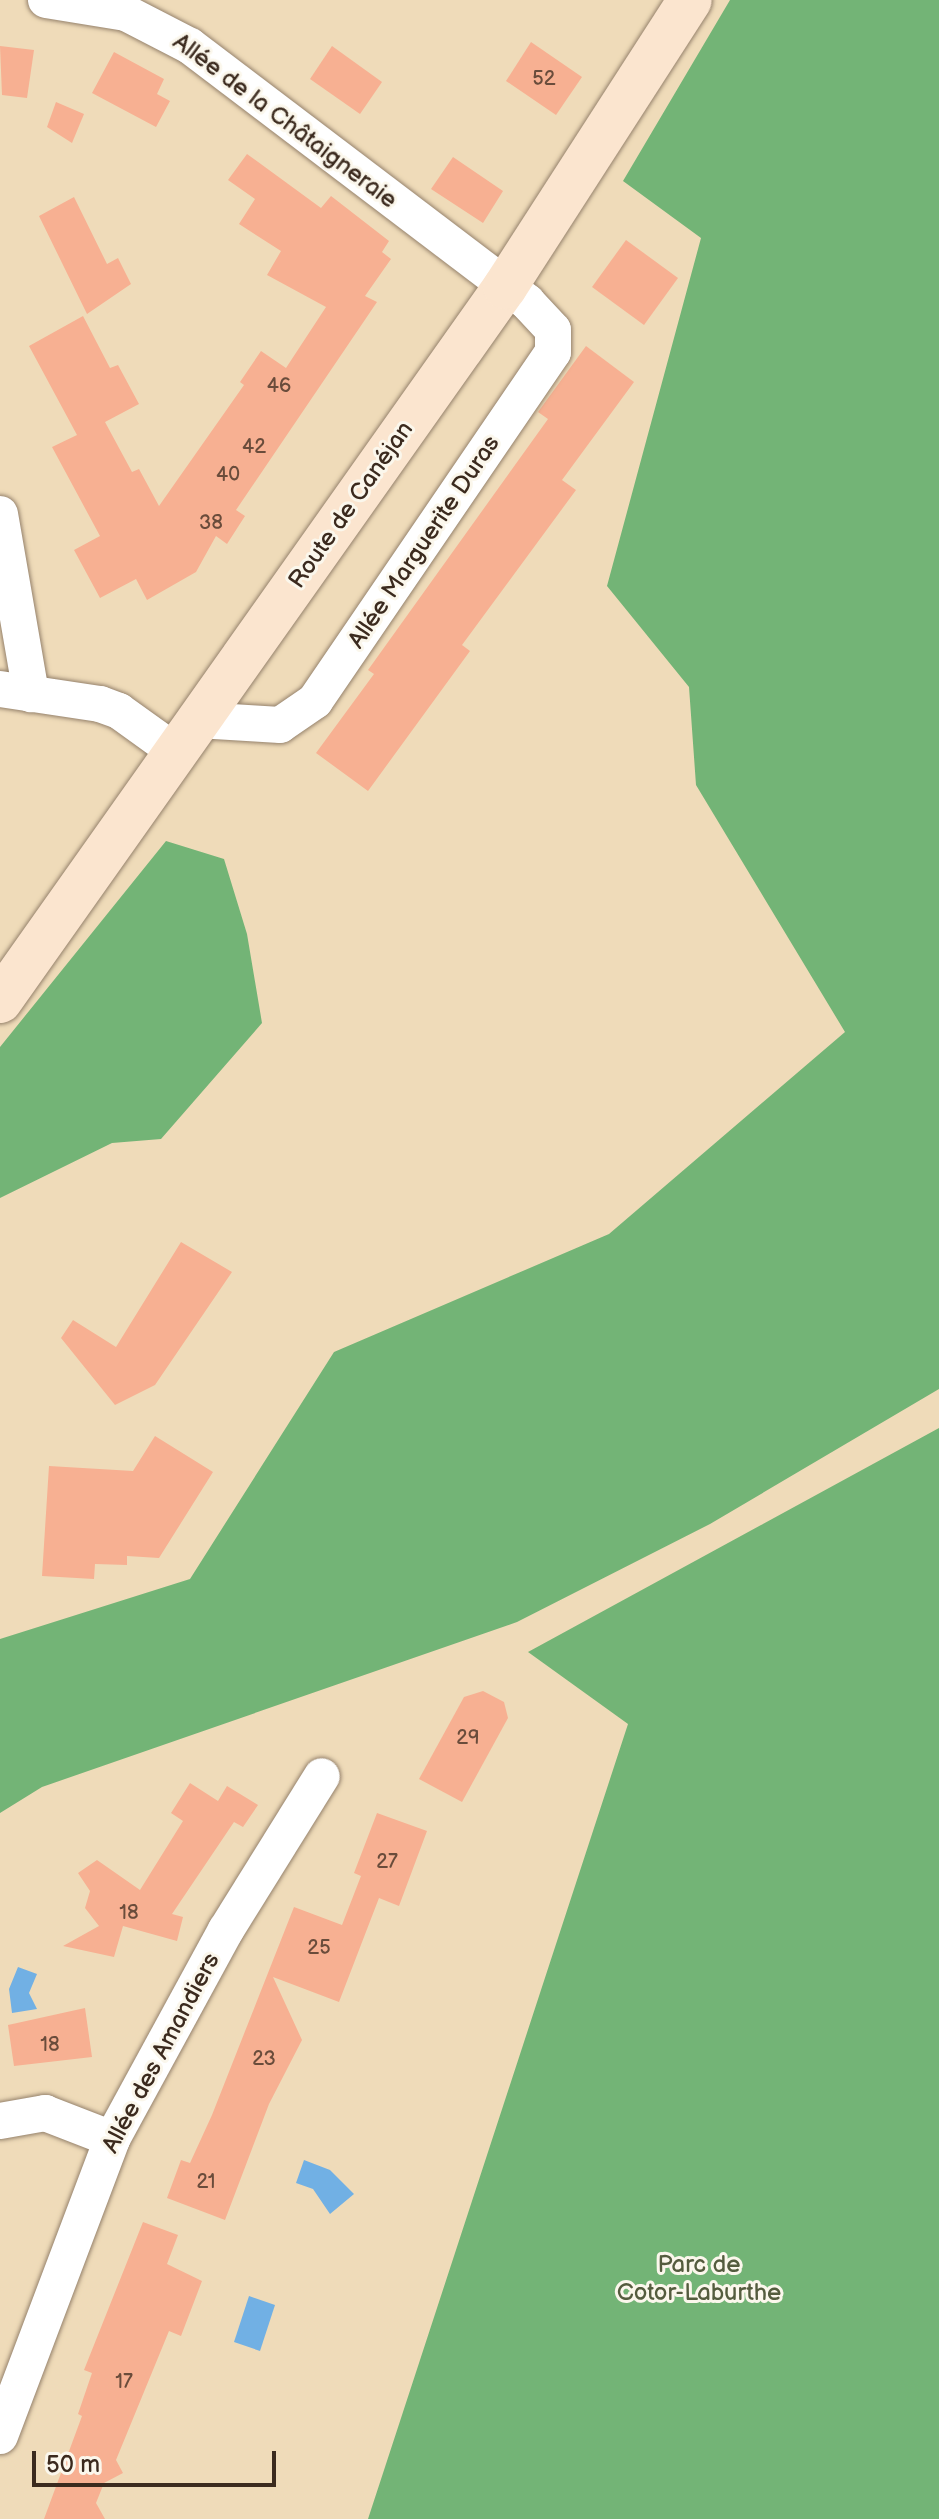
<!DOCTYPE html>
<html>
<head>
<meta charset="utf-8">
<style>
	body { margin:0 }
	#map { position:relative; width:939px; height:2519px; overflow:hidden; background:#efdbb9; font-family:"Balsamiq Sans",sans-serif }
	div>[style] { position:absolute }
	.forest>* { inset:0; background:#73b476 }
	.water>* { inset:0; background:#71b0e4 }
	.building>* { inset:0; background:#f7b092 }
	.roads { filter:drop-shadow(0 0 2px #95826c) drop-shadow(0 0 2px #95826c) }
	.street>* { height:36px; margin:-18px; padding:0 18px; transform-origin:18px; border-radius:18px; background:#fff }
	.secondary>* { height:44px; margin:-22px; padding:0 22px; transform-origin:22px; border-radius:22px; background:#fbe5cf }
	span { translate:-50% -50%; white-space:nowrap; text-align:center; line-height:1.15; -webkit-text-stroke:6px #fbf7ec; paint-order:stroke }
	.number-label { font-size:20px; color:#6a4c3b }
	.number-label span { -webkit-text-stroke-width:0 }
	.street-label { font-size:24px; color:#3b2a1e }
	.park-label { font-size:24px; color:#545c3e }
	.scale { position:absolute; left:32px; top:2451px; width:244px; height:36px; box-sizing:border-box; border:4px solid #3b2a1e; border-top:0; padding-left:10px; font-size:24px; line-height:28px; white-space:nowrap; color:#3b2a1e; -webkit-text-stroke:6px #fbf7ec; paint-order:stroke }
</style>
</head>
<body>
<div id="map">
	<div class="forest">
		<div style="clip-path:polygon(730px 0,939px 0,939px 1389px,710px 1524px,517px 1622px,42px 1787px,0 1813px,0 1639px,190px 1579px,334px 1352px,609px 1234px,845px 1032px,696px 785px,689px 687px,607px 586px,701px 238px,623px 181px)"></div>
		<div style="clip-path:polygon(166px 841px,224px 859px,247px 934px,262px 1023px,161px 1139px,112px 1143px,0 1198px,0 1047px)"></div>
		<div style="clip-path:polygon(939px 1428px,939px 2519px,368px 2519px,628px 1724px,528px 1652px)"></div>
	</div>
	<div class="water">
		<div style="clip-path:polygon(18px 1967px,37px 1974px,29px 1993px,37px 2009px,12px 2013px,9px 1989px)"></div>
		<div style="clip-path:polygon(304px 2160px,330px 2170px,354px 2194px,330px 2214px,313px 2189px,296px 2183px)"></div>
		<div style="clip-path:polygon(249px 2296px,275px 2305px,260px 2351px,234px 2342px)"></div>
	</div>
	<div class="building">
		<div style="clip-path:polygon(531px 42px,582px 77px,556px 115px,506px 81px)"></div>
		<div style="clip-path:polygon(0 46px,34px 50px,27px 98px,2px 95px)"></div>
		<div style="clip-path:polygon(332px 46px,382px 82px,360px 114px,310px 79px)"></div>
		<div style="clip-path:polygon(114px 52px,164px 79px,157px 94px,170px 101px,156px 127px,92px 93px)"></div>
		<div style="clip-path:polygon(56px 102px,84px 114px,72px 143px,47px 127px)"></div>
		<div style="clip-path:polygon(247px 154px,321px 208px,331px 196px,389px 241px,382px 252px,391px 259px,365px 296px,377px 302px,236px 510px,245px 516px,227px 544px,216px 536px,196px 572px,147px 600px,136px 579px,100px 598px,74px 550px,100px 536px,52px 447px,77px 435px,29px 346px,83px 316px,110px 368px,118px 365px,139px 404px,105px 422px,132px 472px,139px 469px,159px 506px,244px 385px,240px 382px,261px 351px,286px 368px,326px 307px,267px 275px,281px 251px,239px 224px,255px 199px,228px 180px)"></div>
		<div style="clip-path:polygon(453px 157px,503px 191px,483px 223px,431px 189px)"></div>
		<div style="clip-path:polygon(74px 197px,107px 264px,118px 258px,131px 284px,87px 314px,39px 216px)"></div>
		<div style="clip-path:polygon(626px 240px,678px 278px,644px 325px,592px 287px)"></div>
		<div style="clip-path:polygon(586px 346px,634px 382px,562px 480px,576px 490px,462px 645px,470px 651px,368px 791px,316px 753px,374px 674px,368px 670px,548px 419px,538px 412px)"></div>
		<div style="clip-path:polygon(181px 1242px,232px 1272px,155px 1385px,115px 1405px,61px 1338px,73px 1320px,116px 1347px)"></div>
		<div style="clip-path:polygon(155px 1436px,213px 1472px,159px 1558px,127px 1556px,127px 1565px,95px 1564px,94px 1579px,42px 1576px,49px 1466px,133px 1471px)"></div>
		<div style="clip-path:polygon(483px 1691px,504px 1702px,508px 1718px,462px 1802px,419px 1779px,464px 1697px)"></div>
		<div style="clip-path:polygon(190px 1783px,218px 1801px,227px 1786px,258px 1805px,243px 1827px,234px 1822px,172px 1914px,183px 1917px,177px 1941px,123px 1926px,114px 1957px,63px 1946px,99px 1926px,85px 1908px,90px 1891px,78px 1873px,97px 1860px,140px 1890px,183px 1821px,171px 1813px)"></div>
		<div style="clip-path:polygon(377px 1813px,427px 1831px,399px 1906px,379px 1898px,339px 2002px,273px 1977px,302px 2040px,269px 2104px,225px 2220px,167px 2198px,181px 2160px,190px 2163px,212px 2115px,294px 1907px,342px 1925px,361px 1876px,354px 1873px)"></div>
		<div style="clip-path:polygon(85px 2008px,92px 2057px,14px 2066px,8px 2025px)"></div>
		<div style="clip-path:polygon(143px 2222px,178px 2235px,167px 2264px,202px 2281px,181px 2336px,169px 2331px,116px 2460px,123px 2473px,104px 2483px,96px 2503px,105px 2519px,44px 2519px,82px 2416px,78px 2414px,92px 2373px,84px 2370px)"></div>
	</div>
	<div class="roads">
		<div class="street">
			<div style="left:46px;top:0;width:81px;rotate:9.2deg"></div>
			<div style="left:126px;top:13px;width:72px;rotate:27.3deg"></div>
			<div style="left:190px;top:46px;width:423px;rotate:37.2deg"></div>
			<div style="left:527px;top:302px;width:38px;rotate:47deg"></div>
			<div style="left:553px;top:330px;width:22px;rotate:90deg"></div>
			<div style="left:553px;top:352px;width:422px;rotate:124.3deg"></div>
			<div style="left:315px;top:701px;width:42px;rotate:145.6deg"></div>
			<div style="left:280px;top:725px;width:82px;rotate:-176.5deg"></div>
			<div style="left:0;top:514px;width:183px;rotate:80.2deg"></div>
			<div style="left:0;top:689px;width:101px;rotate:8.5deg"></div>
			<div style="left:100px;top:704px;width:20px;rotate:20deg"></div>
			<div style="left:119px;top:711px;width:70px;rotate:35.7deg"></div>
			<div style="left:0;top:2121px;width:46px;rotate:-10.1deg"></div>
			<div style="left:45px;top:2113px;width:72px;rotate:21.2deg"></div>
			<div style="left:0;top:2436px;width:317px;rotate:-69.3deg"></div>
			<div style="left:112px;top:2139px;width:238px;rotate:-61.4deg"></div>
			<div style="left:226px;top:1930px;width:181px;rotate:-58.1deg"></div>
		</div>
		<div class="secondary">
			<div style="left:0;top:1001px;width:875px;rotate:-54.73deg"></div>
			<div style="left:505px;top:287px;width:341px;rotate:-57.2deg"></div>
		</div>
	</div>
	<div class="number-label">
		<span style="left:544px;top:79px">52</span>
		<span style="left:279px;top:386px">46</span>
		<span style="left:254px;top:447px">42</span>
		<span style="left:228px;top:475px">40</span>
		<span style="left:211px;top:523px">38</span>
		<span style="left:468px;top:1738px">29</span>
		<span style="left:387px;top:1862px">27</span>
		<span style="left:129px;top:1913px">18</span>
		<span style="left:319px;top:1948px">25</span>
		<span style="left:50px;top:2045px">18</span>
		<span style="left:264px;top:2059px">23</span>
		<span style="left:206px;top:2182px">21</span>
		<span style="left:124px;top:2382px">17</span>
	</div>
	<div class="street-label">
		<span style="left:285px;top:121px;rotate:37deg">Allée de la Châtaigneraie</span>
		<span style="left:351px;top:505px;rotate:-55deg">Route de Canéjan</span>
		<span style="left:424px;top:542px;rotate:-56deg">Allée Marguerite Duras</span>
		<span style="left:161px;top:2053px;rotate:-62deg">Allée des Amandiers</span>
	</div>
	<div class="park-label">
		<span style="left:699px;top:2279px">Parc de<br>Cotor-Laburthe</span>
	</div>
	<div class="scale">50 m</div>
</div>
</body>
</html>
